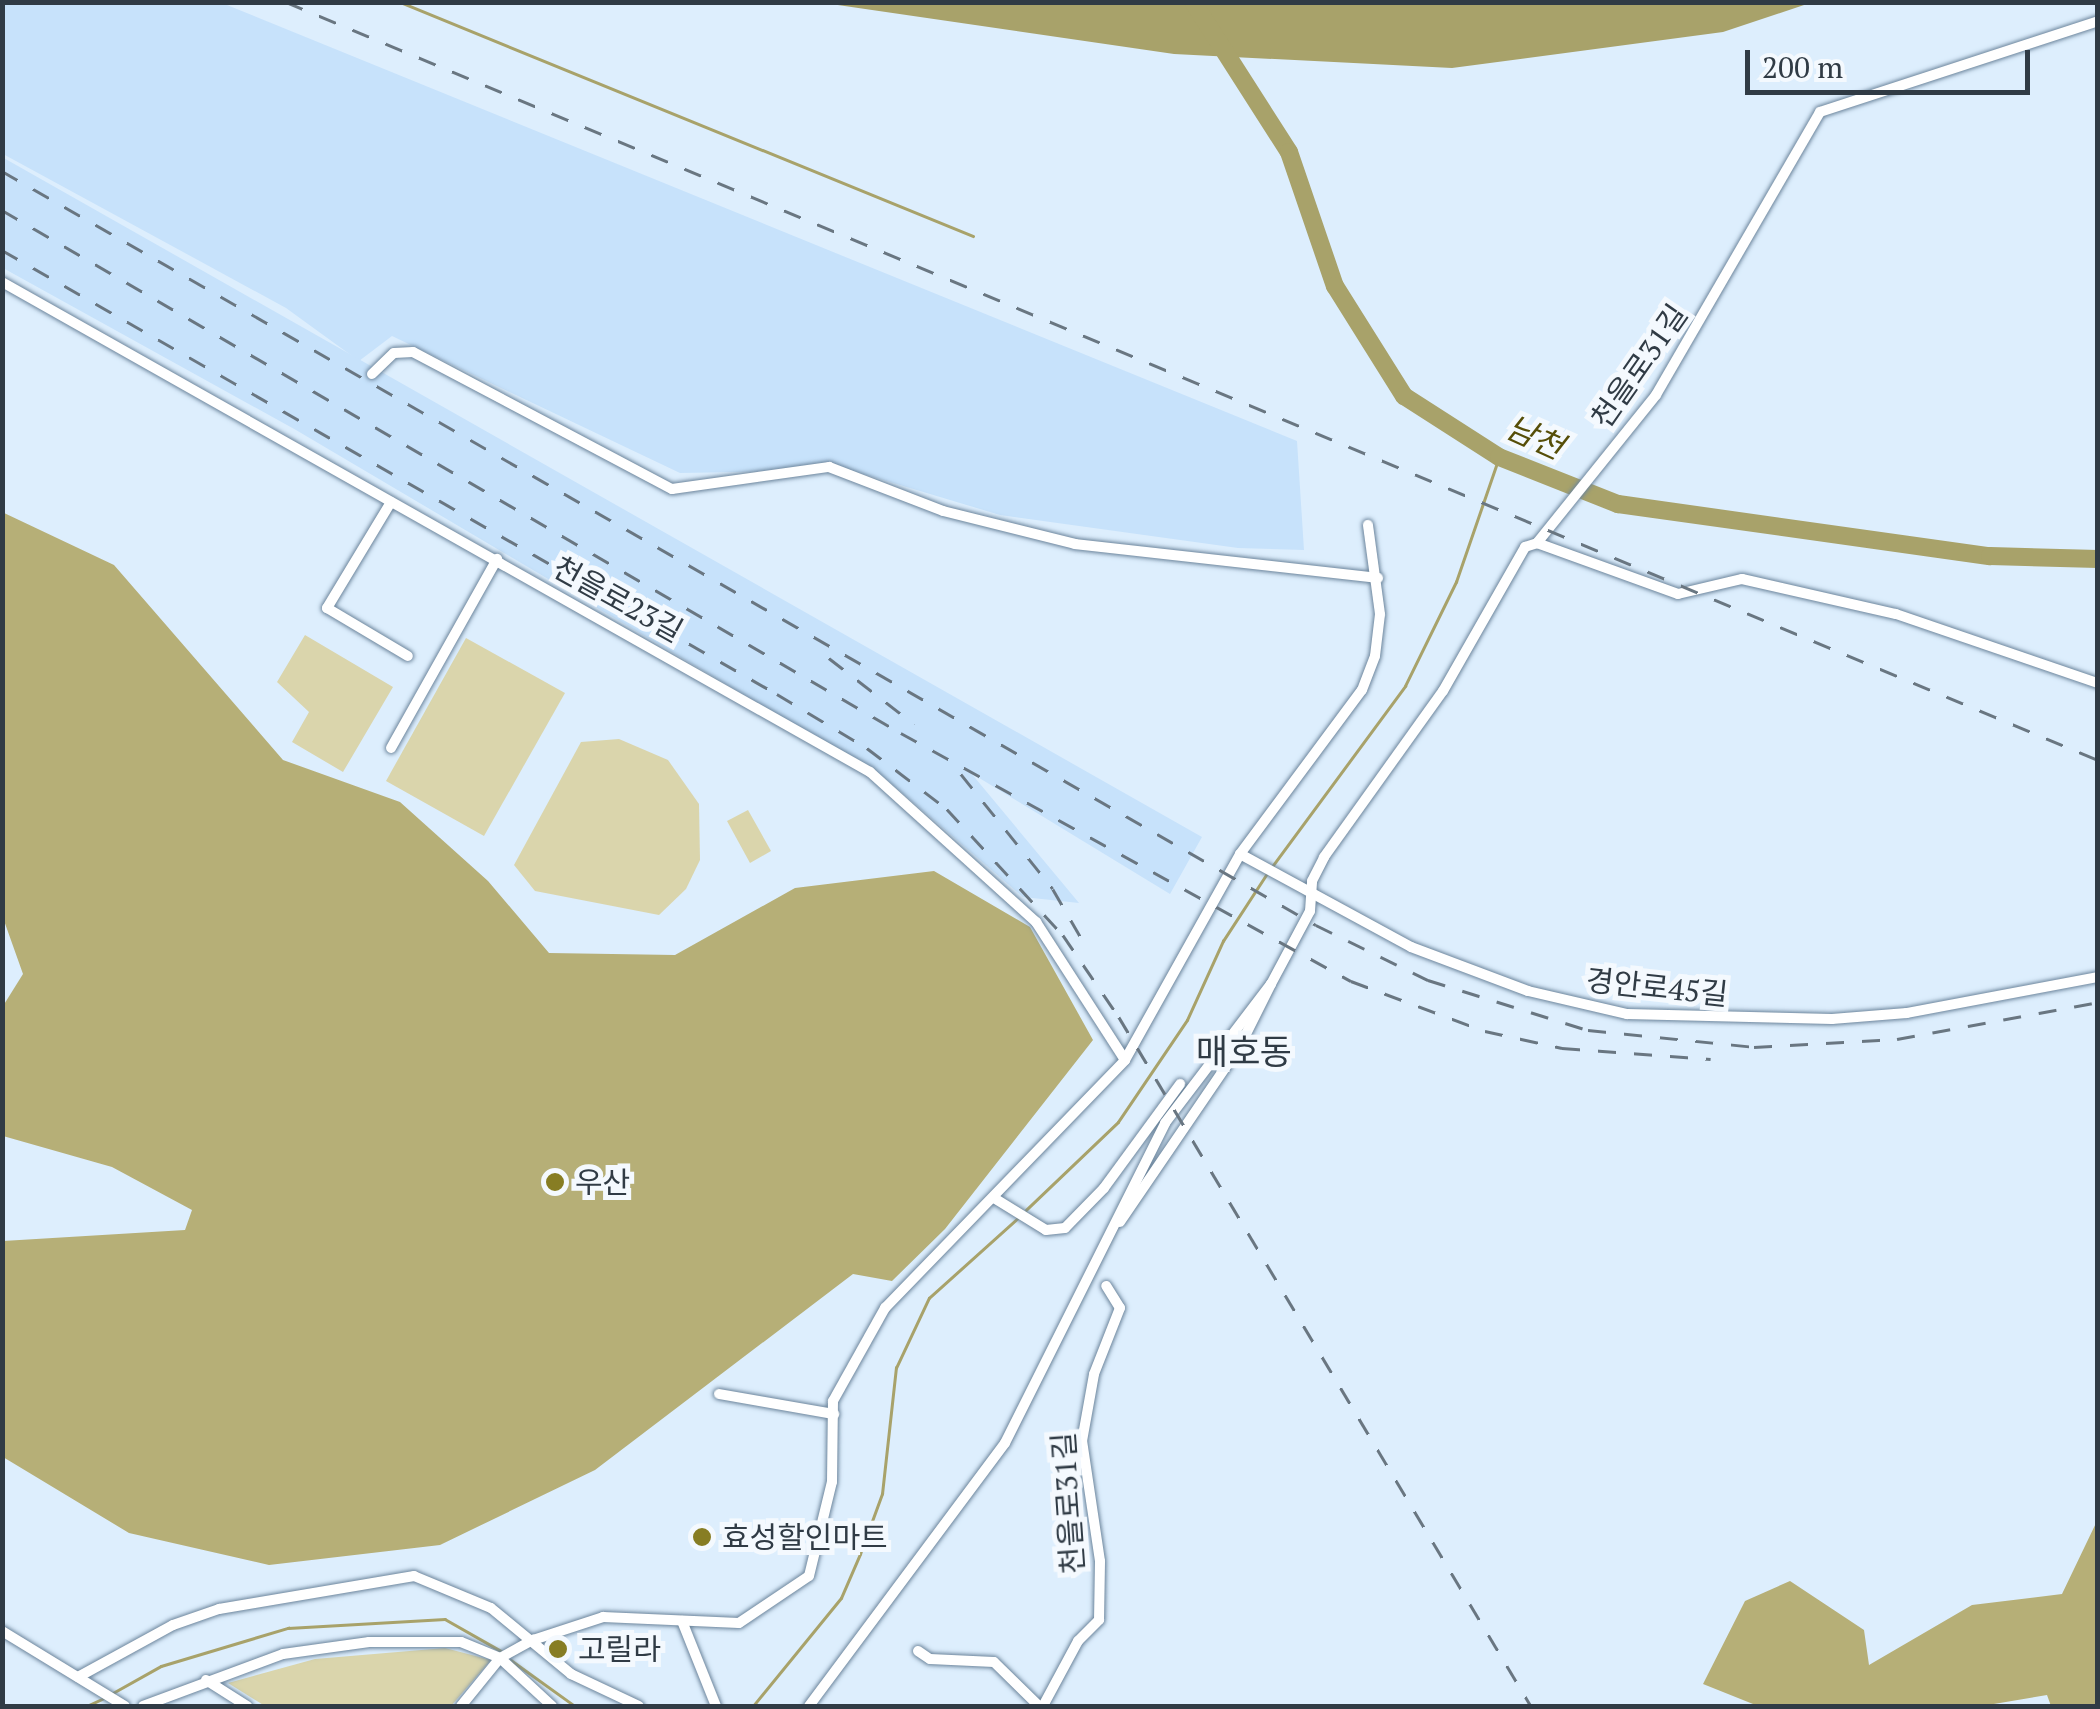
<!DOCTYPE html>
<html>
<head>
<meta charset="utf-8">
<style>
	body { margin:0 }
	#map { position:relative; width:2100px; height:1709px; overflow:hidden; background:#ddeefd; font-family:"PT Serif","Noto Sans KR",serif }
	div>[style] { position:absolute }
	.built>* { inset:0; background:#c7e2fb }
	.green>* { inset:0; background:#dad5ac }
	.forest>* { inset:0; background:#b6af77 }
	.water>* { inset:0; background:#a8a26a }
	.stream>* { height:2.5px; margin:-1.25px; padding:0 1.25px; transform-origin:1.25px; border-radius:1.25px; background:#a8a26a }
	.river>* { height:18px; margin:-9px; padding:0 9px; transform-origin:9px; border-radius:9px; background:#a8a26a }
	.roads { filter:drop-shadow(0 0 2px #6c859c) drop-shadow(0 0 2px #6c859c) }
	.minor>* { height:10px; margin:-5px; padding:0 5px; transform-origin:5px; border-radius:5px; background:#fff }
	.rail>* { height:2.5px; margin-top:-1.25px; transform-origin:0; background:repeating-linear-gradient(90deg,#697681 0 18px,transparent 0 36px) }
	.dots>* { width:28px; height:28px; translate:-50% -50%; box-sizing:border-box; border:5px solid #f4f9fe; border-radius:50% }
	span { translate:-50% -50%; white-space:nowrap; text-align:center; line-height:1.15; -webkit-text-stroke:10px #f4f9fe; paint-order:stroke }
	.street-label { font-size:30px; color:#303b45 }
	.poi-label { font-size:30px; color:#303b45 }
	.left { translate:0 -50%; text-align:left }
	.water-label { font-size:32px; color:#564e08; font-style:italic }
	.quarter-label { font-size:35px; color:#303b45 }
	.frame { position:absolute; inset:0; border:5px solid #303b45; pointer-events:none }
	.scale { position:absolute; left:1745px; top:50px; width:285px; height:45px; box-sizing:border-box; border:5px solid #303b45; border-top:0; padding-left:12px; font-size:30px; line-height:35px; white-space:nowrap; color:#303b45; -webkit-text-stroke:8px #f4f9fe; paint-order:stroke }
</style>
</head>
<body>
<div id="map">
	<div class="built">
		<div style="clip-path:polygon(2px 3px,222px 3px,1297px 441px,1304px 550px,1238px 548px,1000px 515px,850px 470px,680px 473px,392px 336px,359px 361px,286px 308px,3px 154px)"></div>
		<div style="clip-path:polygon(2px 157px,1202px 837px,1170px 894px,971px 773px,1079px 903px,1023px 897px,885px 778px,296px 430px,3px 268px)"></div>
	</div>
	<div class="green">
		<div style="clip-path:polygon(305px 635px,393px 687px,343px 772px,292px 742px,309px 712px,277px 682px)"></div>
		<div style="clip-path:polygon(466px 638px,565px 693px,484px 836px,386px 781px)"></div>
		<div style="clip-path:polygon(619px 739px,668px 760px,699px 804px,700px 860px,686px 889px,659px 915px,535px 891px,514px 865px,581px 742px)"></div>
		<div style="clip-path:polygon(748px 810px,771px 851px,750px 863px,727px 821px)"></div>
		<div style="clip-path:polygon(445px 1648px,491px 1660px,451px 1706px,265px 1706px,228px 1683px,315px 1659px)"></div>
	</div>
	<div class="forest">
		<div style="clip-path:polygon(2px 512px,114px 565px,283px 760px,400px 802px,488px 881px,549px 953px,675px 955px,795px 888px,934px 871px,1030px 927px,1093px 1040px,945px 1229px,892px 1281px,853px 1274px,595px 1470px,440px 1545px,269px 1565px,129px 1533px,3px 1457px,3px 1241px,185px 1230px,192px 1210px,112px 1167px,3px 1136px,3px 1006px,23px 974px,2px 915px)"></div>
		<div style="clip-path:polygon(2097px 1521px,2097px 1706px,2051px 1706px,2047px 1695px,1982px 1706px,1758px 1706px,1703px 1684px,1745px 1601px,1790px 1581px,1864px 1630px,1869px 1665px,1972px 1605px,2062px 1594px)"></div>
	</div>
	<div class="water">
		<div style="clip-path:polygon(824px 3px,1810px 3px,1723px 32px,1452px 68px,1174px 54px)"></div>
	</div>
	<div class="stream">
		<div style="left:400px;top:2px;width:619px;rotate:22.21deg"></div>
		<div style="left:1271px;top:868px;width:226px;rotate:-53.6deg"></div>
		<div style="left:1405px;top:686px;width:116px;rotate:-63.9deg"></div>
		<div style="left:1456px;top:582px;width:132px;rotate:-71deg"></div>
		<div style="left:1026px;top:1210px;width:127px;rotate:-43.7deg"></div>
		<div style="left:1118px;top:1122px;width:123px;rotate:-55.9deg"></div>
		<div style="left:1187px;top:1020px;width:87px;rotate:-65.5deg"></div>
		<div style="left:1223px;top:941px;width:79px;rotate:-56.9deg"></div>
		<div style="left:511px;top:1660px;width:79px;rotate:35.7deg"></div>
		<div style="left:111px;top:1694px;width:57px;rotate:-29.2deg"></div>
		<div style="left:161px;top:1666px;width:133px;rotate:-16.7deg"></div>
		<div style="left:288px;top:1628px;width:157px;rotate:-3.3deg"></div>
		<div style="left:445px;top:1619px;width:64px;rotate:29.7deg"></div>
		<div style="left:87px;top:1706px;width:19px;rotate:-25deg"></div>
		<div style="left:753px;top:1706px;width:139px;rotate:-50.8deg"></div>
		<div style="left:841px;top:1598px;width:48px;rotate:-66.6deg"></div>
		<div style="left:860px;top:1554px;width:64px;rotate:-69.9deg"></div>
		<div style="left:882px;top:1494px;width:127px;rotate:-83.7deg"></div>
		<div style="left:896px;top:1368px;width:77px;rotate:-64.8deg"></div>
		<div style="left:929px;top:1298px;width:122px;rotate:-42deg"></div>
	</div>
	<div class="river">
		<div style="left:1193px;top:2px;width:178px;rotate:57.4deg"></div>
		<div style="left:1289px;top:152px;width:142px;rotate:71.1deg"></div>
		<div style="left:1335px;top:286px;width:130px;rotate:57.9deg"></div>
		<div style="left:1404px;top:396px;width:113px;rotate:32.7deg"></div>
		<div style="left:1499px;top:457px;width:128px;rotate:21.6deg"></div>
		<div style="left:1618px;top:504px;width:376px;rotate:8deg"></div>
		<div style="left:1990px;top:556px;width:108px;rotate:1.6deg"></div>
	</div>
	<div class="roads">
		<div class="minor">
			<div style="left:2px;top:282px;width:997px;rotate:29.45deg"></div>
			<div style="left:870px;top:772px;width:224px;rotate:42.1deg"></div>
			<div style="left:1036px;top:922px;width:164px;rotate:57.2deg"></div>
			<div style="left:372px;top:374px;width:30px;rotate:-44deg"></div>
			<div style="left:394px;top:353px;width:19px;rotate:-3deg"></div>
			<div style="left:413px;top:352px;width:293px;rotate:27.9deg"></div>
			<div style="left:672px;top:489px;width:159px;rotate:-8deg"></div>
			<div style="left:829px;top:467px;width:122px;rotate:21.1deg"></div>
			<div style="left:943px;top:511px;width:136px;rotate:14deg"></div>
			<div style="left:1075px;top:544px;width:305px;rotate:6.4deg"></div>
			<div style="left:391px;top:502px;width:124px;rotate:121.1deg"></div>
			<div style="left:327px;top:608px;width:94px;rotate:30.7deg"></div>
			<div style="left:1537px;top:543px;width:150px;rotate:19.9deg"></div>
			<div style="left:1678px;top:594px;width:66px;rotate:-13.2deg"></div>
			<div style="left:1742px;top:579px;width:158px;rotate:12.8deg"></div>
			<div style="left:1896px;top:614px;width:213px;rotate:18.9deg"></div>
			<div style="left:391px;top:748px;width:217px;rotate:-60.7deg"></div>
			<div style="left:1240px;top:854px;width:195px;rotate:28.5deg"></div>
			<div style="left:1411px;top:947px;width:125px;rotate:20.6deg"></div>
			<div style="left:1528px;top:991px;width:102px;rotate:13.1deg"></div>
			<div style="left:1627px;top:1014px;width:205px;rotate:1.4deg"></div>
			<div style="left:1832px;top:1019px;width:75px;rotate:-4.6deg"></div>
			<div style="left:1907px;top:1013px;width:194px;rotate:-10.7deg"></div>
			<div style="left:1271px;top:984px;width:83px;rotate:-61.9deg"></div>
			<div style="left:1310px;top:911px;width:30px;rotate:-86deg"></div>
			<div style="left:1312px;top:881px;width:27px;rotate:-63deg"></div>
			<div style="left:1324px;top:857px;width:204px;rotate:-54.4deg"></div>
			<div style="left:1443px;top:691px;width:166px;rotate:-60.3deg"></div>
			<div style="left:1525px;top:547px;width:13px;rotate:-18deg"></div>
			<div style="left:1537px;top:543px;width:190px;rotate:-51.2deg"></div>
			<div style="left:1656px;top:395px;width:327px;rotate:-59.9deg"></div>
			<div style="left:1820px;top:112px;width:293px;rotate:-18.1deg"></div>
			<div style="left:994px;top:1198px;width:61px;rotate:31.6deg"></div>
			<div style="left:1046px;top:1230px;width:19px;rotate:-6deg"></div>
			<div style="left:1065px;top:1228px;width:56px;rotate:-45.7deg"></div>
			<div style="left:1104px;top:1188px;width:129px;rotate:-53.8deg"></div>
			<div style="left:719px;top:1394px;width:117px;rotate:9.9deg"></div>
			<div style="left:682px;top:1621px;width:92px;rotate:68.2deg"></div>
			<div style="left:2px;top:1631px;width:144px;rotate:31.4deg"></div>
			<div style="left:918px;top:1651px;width:14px;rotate:34deg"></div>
			<div style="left:930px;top:1659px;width:64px;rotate:2.7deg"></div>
			<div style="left:994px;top:1662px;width:63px;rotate:44.4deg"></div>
			<div style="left:78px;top:1677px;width:108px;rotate:-28.7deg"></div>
			<div style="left:173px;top:1625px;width:49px;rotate:-19.2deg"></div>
			<div style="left:219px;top:1609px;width:198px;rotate:-9.6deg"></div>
			<div style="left:414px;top:1576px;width:83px;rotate:22.6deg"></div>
			<div style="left:491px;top:1608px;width:104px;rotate:39.5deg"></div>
			<div style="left:571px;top:1674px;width:75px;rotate:25.2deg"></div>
			<div style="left:206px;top:1680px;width:49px;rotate:32.4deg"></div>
			<div style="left:143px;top:1706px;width:149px;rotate:-20.4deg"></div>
			<div style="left:283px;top:1654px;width:87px;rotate:-7.9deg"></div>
			<div style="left:369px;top:1642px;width:92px"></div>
			<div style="left:461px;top:1642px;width:42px;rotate:22.3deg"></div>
			<div style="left:500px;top:1658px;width:71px;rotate:42.7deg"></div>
			<div style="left:461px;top:1706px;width:62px;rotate:-50.9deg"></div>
			<div style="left:500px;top:1658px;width:38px;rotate:-29deg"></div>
			<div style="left:533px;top:1640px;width:74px;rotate:-18.2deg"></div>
			<div style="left:603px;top:1617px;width:136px;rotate:2.5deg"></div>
			<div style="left:739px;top:1623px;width:84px;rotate:-33.9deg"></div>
			<div style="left:809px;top:1576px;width:97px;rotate:-76.3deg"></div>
			<div style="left:832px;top:1482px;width:81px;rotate:-89.3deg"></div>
			<div style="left:833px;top:1401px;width:107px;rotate:-60.8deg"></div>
			<div style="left:885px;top:1308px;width:345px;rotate:-45.9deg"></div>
			<div style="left:1125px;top:1060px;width:236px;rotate:-60.8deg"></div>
			<div style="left:1240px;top:854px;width:204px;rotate:-53.4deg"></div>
			<div style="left:1362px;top:690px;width:36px;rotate:-69deg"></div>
			<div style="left:1375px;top:656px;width:42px;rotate:-83.2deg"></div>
			<div style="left:1380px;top:614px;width:90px;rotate:-97.7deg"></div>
			<div style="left:809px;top:1706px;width:328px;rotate:-53.3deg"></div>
			<div style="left:1005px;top:1443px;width:358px;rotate:-63.4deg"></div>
			<div style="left:1165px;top:1123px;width:175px;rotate:-52.7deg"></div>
			<div style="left:1271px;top:984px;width:69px;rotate:116.6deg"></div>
			<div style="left:1240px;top:1046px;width:213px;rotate:124.3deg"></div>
			<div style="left:1043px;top:1706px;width:74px;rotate:-61.7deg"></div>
			<div style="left:1078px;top:1641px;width:30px;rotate:-45deg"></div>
			<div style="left:1099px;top:1620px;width:59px;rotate:-89deg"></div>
			<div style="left:1100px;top:1561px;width:121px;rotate:-98.5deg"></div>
			<div style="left:1082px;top:1441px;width:68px;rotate:-79.8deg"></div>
			<div style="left:1094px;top:1374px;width:71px;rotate:-68.5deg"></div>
			<div style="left:1120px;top:1308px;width:26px;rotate:-122deg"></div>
		</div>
	</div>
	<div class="rail">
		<div style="left:286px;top:2px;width:1964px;rotate:22.7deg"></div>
		<div style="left:2px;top:171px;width:1515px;rotate:29.85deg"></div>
		<div style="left:1316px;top:925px;width:125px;rotate:26.2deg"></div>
		<div style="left:1428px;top:980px;width:168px;rotate:17.4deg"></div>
		<div style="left:1588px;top:1030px;width:167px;rotate:5.8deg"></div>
		<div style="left:1754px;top:1047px;width:143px;rotate:-3.2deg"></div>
		<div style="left:1897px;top:1039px;width:204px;rotate:-10.4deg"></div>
		<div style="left:2px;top:210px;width:1040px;rotate:30.19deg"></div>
		<div style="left:901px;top:733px;width:514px;rotate:28.86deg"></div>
		<div style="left:1351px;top:981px;width:143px;rotate:20.5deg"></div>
		<div style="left:1485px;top:1031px;width:79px;rotate:12.4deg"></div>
		<div style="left:1562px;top:1048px;width:149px;rotate:4.2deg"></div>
		<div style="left:2px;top:250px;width:893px;rotate:29.81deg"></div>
		<div style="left:777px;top:694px;width:105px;rotate:31deg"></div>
		<div style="left:867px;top:748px;width:101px;rotate:37.3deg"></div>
		<div style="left:947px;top:809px;width:171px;rotate:47.4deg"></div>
		<div style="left:1063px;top:935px;width:99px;rotate:55.7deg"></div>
		<div style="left:1119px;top:1017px;width:803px;rotate:59.12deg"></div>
		<div style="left:829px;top:658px;width:108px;rotate:37.8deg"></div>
		<div style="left:961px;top:774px;width:147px;rotate:51.3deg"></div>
		<div style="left:1053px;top:889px;width:68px;rotate:60deg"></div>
	</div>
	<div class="dots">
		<div style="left:555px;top:1182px;background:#877d23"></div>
		<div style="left:702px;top:1537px;background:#877d23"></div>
		<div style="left:558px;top:1649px;background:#877d23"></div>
	</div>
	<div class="street-label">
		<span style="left:1639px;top:366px;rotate:-55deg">천을로31길</span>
		<span style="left:618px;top:599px;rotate:29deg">천을로23길</span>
		<span style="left:1657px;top:987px;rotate:6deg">경안로45길</span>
		<span style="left:1068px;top:1503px;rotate:-94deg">천을로31길</span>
	</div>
	<div class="poi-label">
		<span class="left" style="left:575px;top:1182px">우산</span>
		<span class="left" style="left:722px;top:1537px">효성할인마트</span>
		<span class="left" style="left:578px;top:1649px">고릴라</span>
	</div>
	<div class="water-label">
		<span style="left:1535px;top:437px;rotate:24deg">남천</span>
	</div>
	<div class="quarter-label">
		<span style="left:1244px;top:1051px">매호동</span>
	</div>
	<div class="frame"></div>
	<div class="scale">200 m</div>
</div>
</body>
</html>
